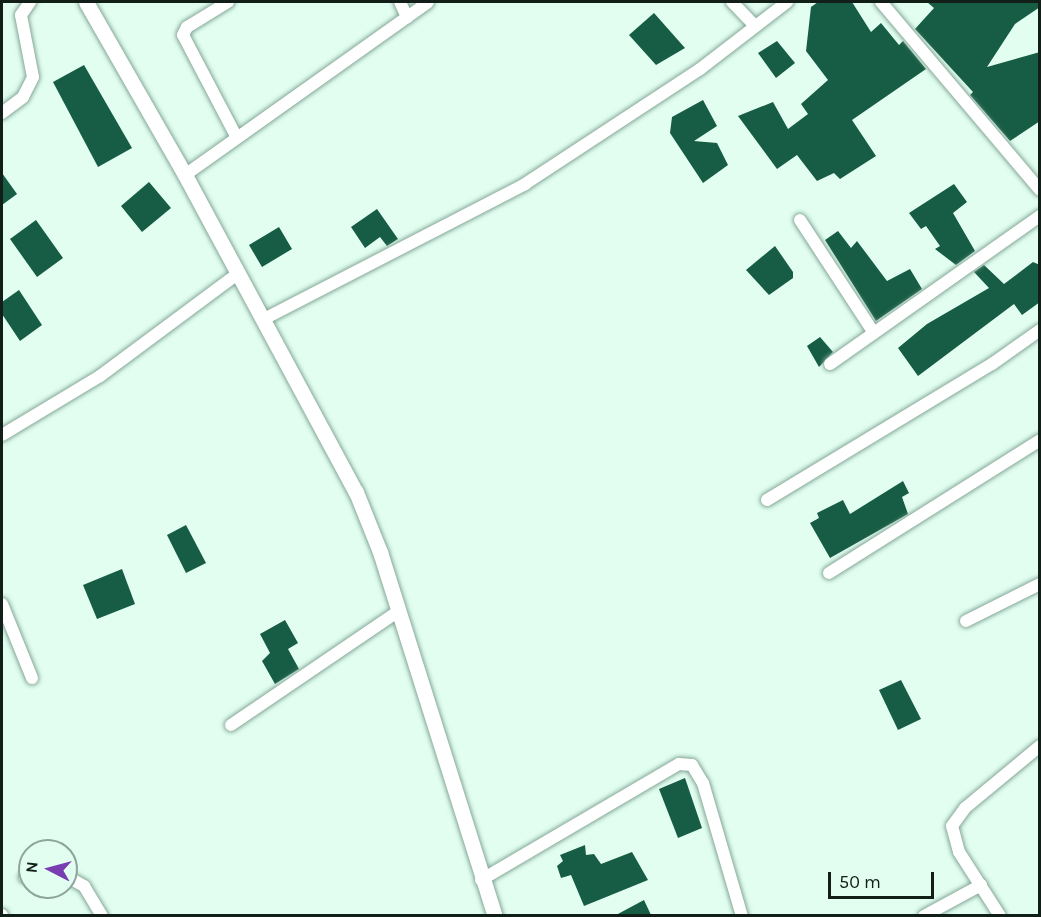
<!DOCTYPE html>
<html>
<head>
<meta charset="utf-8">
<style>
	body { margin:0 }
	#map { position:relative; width:1041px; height:917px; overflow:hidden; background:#e1fef1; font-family:Karla,sans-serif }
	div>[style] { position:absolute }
	.building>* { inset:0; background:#175c45 }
	.roads { filter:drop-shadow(0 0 2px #85a797) drop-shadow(0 0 2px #85a797) }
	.minor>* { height:12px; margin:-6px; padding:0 6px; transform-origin:6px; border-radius:6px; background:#fff }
	.tertiary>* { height:15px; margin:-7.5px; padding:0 7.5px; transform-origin:7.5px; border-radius:7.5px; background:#fff }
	span { translate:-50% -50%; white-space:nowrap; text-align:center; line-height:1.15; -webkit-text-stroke:6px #e1fef1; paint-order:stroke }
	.frame { position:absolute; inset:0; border:3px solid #121f19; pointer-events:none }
	.north { position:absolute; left:18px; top:839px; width:60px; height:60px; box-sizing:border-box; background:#e1fef1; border:2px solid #8ea59b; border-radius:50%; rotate:276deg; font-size:16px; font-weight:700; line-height:24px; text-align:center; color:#121f19 }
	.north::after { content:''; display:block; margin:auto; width:21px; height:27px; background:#793db2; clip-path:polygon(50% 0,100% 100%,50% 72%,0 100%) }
	.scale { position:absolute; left:828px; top:872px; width:106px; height:27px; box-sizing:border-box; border:3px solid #121f19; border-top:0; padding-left:8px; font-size:18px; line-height:21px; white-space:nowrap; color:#121f19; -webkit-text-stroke:4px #e1fef1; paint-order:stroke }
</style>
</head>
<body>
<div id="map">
	<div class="building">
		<div style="clip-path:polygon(818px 2px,852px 2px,871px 32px,881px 23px,899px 45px,903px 41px,926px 69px,852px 120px,876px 156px,840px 179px,834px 173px,817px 181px,797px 155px,777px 169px,738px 116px,773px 102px,788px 129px,808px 114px,801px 104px,828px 80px,806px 51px,811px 7px)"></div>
		<div style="clip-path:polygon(927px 2px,1040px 2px,1040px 7px,1015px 24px,987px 67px,1040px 52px,1040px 121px,1010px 141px,970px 95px,973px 92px,915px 29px,934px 8px)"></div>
		<div style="clip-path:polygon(654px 13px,685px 48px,656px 65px,629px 35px)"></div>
		<div style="clip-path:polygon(777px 41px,795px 63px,776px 78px,758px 53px)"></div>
		<div style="clip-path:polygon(84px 65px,132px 148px,98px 167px,53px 82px)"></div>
		<div style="clip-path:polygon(703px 100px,717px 126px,694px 141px,717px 143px,728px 165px,703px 183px,670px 133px,672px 117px)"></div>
		<div style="clip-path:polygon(2px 173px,17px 194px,2px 205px)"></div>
		<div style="clip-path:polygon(149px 182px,171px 208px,142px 232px,121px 206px)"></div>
		<div style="clip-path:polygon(954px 184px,967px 202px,953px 213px,975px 251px,956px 265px,935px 249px,940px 246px,926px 226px,921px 229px,909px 213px)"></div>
		<div style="clip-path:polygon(377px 209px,398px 239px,387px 246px,380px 237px,365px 248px,351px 227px)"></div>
		<div style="clip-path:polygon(36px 220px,63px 258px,37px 277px,10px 239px)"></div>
		<div style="clip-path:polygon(279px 227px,292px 249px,262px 267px,249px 245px)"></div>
		<div style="clip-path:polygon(838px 231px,851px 248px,857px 241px,887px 281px,910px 269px,922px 289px,876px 321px,825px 240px)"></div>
		<div style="clip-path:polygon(775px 246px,793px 272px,793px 278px,769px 295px,746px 270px)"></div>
		<div style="clip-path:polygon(1033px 262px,1040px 265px,1040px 302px,1022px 315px,1014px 304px,918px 376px,898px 348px,927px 324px,989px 288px,974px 272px,984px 265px,1004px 284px)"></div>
		<div style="clip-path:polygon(19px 290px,42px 325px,20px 341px,2px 314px,2px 302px)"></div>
		<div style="clip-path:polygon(820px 337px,833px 352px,819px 367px,807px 346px)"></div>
		<div style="clip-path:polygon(903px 481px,909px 493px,902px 497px,908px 514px,830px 558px,810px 523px,819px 518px,817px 513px,843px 500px,850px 514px)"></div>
		<div style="clip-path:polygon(186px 525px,206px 563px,186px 573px,167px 535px)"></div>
		<div style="clip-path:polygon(122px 569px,135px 604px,97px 619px,83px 585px)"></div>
		<div style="clip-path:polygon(285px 620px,298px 643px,288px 649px,299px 669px,275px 684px,262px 661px,270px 653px,260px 634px)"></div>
		<div style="clip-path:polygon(901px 680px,921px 719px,898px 730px,879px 690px)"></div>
		<div style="clip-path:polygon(685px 778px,702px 828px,678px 838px,659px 789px)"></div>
		<div style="clip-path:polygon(585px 845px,586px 855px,594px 854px,601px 864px,632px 852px,648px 880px,584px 906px,571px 875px,561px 878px,557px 866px,563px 861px,560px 855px)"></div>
		<div style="clip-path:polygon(644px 900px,651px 915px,616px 915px)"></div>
	</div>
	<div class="roads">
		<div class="minor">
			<div style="left:228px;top:2px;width:48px;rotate:148.6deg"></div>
			<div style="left:187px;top:27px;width:9px;rotate:117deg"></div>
			<div style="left:183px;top:35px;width:116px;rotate:62.3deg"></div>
			<div style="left:400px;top:2px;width:17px;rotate:65deg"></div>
			<div style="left:732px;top:2px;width:33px;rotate:46deg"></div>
			<div style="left:881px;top:2px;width:246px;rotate:49.8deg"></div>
			<div style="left:2px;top:113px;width:26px;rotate:-37deg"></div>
			<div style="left:23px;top:97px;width:22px;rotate:-63deg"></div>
			<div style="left:33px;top:77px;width:63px;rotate:-101deg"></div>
			<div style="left:21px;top:15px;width:16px;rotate:-55deg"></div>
			<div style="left:185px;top:175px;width:298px;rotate:-35.4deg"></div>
			<div style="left:800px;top:220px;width:135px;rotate:56.8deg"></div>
			<div style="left:264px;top:319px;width:294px;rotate:-27.3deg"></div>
			<div style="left:525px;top:184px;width:209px;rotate:-33.3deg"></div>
			<div style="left:700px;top:69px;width:110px;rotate:-37.6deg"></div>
			<div style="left:830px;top:364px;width:257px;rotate:-35.2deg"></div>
			<div style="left:2px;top:435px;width:114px;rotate:-31deg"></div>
			<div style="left:100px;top:376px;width:169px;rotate:-36.6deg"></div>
			<div style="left:767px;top:500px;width:263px;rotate:-31.2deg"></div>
			<div style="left:992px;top:364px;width:59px;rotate:-35.3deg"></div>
			<div style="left:829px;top:573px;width:249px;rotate:-32.2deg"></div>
			<div style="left:2px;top:604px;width:80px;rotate:67.9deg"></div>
			<div style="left:966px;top:621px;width:83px;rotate:-26.6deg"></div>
			<div style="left:231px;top:725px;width:203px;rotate:-34.2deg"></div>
			<div style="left:66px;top:876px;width:21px;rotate:29deg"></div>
			<div style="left:84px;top:886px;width:35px;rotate:59deg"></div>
			<div style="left:25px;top:877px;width:5px"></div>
			<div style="left:481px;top:880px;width:229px;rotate:-30.4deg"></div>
			<div style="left:679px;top:764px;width:13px;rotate:4deg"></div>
			<div style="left:692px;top:765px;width:21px;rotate:59deg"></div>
			<div style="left:703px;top:783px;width:139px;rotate:73.7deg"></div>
			<div style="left:2px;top:915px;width:1px;rotate:90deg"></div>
			<div style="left:924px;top:916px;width:65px;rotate:-28.5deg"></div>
			<div style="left:1000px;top:916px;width:76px;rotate:-122.6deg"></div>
			<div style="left:959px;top:852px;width:27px;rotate:-105deg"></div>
			<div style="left:952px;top:826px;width:22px;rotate:-54deg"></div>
			<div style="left:965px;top:808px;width:97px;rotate:-39.6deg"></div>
		</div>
		<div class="tertiary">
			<div style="left:86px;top:2px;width:199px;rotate:60.2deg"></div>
			<div style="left:185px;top:175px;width:360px;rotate:61.7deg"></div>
			<div style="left:356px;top:492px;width:65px;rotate:68.2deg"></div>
			<div style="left:380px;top:552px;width:382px;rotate:72.5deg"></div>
		</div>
	</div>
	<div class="frame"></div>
	<div class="north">N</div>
	<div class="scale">50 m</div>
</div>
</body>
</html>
